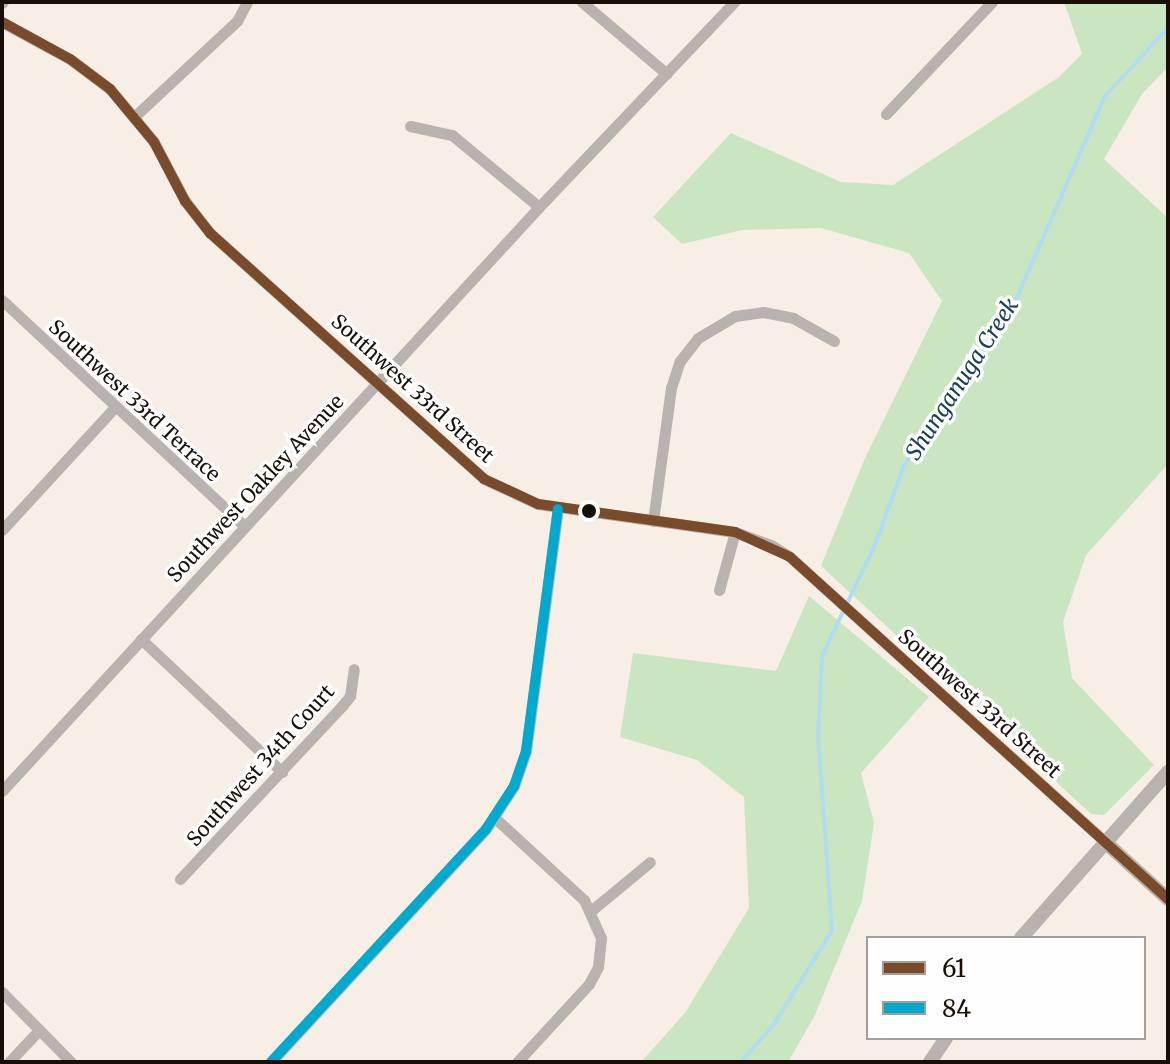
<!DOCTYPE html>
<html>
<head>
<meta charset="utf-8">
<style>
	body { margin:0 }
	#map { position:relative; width:1170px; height:1064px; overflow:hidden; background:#f7eee5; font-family:Merriweather,serif }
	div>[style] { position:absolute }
	.green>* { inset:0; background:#cae6c0 }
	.stream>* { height:4px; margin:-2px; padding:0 2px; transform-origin:2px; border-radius:2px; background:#b0dcf4 }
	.minor>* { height:11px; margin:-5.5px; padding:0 5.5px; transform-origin:5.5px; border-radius:5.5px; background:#b8b3ae }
	.tertiary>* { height:14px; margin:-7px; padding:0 7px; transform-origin:7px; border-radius:7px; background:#b8b3ae }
	.bus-1>* { height:10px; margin:-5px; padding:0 5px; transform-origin:5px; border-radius:5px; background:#7a4b2a }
	.bus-2>* { height:10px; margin:-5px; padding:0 5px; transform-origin:5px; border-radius:5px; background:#00a9ce }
	.dots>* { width:22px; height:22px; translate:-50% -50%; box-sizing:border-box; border:4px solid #fefefe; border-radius:50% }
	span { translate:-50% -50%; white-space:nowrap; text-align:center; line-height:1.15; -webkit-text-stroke:7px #fefefe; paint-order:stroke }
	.street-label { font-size:20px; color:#181006 }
	.water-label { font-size:22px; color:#1b4055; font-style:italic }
	.frame { position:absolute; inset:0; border:4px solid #181006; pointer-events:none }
	.legend { position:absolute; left:866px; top:936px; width:280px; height:104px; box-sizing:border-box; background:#fefefe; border:2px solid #a29f9b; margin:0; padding:10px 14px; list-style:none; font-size:24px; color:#181006 }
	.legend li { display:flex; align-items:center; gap:16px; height:40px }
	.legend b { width:40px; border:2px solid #a29f9b }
</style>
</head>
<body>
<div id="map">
	<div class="green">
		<div style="clip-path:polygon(1064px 2px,1168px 2px,1168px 67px,1142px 94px,1104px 159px,1168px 218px,1168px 464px,1086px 555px,1063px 622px,1072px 678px,1154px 765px,1104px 815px,1091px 814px,821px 566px,865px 458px,942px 301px,909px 253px,821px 228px,742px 230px,682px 244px,653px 217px,731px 133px,841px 182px,893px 185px,1059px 77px,1082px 54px)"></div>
		<div style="clip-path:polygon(809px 596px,929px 697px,861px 773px,874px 823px,862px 901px,814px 1017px,788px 1062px,641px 1062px,685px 1013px,749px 908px,744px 797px,697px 760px,620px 737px,633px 653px,776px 671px)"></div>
	</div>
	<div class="stream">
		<div style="left:741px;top:1062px;width:50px;rotate:-49deg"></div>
		<div style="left:774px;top:1024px;width:110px;rotate:-58.1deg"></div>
		<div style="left:832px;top:931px;width:194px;rotate:-94.1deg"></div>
		<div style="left:818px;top:738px;width:82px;rotate:-87.2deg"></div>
		<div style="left:822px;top:656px;width:121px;rotate:-64.5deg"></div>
		<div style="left:874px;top:547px;width:86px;rotate:-69.7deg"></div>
		<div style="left:904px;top:466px;width:191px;rotate:-55.5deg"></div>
		<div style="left:1012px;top:309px;width:232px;rotate:-66.4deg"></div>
		<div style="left:1105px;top:96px;width:93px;rotate:-47.2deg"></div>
	</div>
	<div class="minor">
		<div style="left:582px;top:2px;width:111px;rotate:40.3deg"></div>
		<div style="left:2px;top:3px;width:1px;rotate:-45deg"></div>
		<div style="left:2px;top:22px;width:77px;rotate:28.6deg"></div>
		<div style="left:70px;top:59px;width:50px;rotate:36.9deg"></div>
		<div style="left:110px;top:89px;width:69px;rotate:50.3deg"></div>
		<div style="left:154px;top:142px;width:67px;rotate:62.3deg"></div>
		<div style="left:185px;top:201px;width:41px;rotate:52deg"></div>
		<div style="left:210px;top:233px;width:368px;rotate:41.9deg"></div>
		<div style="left:484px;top:479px;width:60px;rotate:24.8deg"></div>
		<div style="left:538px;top:504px;width:199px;rotate:8.1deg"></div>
		<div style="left:735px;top:532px;width:38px;rotate:20deg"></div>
		<div style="left:771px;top:545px;width:22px;rotate:32deg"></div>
		<div style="left:790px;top:557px;width:423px;rotate:42.1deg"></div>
		<div style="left:886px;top:114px;width:154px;rotate:-46.6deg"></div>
		<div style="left:135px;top:116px;width:139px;rotate:-43deg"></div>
		<div style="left:237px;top:21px;width:21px;rotate:-62deg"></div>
		<div style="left:410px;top:126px;width:43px;rotate:12.1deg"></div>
		<div style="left:452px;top:135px;width:113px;rotate:39.6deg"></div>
		<div style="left:2px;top:300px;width:331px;rotate:43deg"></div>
		<div style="left:653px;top:521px;width:134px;rotate:-82.3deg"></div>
		<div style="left:671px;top:388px;width:28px;rotate:-72deg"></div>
		<div style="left:680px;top:361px;width:29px;rotate:-52deg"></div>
		<div style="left:698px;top:338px;width:43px;rotate:-30.7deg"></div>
		<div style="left:735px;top:316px;width:28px;rotate:-8deg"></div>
		<div style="left:763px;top:312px;width:31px;rotate:11deg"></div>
		<div style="left:793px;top:318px;width:47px;rotate:29.3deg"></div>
		<div style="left:2px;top:530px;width:168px;rotate:-47.4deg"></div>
		<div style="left:719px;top:590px;width:60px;rotate:-74.6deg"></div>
		<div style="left:141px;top:639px;width:194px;rotate:43.3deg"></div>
		<div style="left:2px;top:791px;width:793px;rotate:-47.4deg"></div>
		<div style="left:539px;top:207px;width:283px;rotate:-46.4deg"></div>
		<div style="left:495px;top:818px;width:121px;rotate:42.7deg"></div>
		<div style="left:584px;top:900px;width:42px;rotate:65.9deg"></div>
		<div style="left:601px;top:938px;width:29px;rotate:96deg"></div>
		<div style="left:598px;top:967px;width:19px;rotate:118deg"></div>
		<div style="left:589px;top:984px;width:106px;rotate:132.7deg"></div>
		<div style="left:180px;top:879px;width:237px;rotate:-46.9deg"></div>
		<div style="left:342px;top:706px;width:13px;rotate:-51deg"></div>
		<div style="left:350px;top:696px;width:27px;rotate:-82deg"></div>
		<div style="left:592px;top:910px;width:75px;rotate:-39.6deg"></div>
		<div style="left:2px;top:992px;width:98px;rotate:45.4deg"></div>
		<div style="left:9px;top:1062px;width:44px;rotate:-46.8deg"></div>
		<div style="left:271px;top:1062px;width:317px;rotate:-47.3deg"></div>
		<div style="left:486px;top:829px;width:51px;rotate:-56.9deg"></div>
		<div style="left:514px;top:786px;width:37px;rotate:-71deg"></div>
		<div style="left:526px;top:751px;width:244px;rotate:-82.5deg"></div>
	</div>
	<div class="tertiary">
		<div style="left:1104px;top:841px;width:86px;rotate:42.2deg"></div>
		<div style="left:1021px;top:938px;width:222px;rotate:-48.5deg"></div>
		<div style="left:930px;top:1062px;width:29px;rotate:-56deg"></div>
	</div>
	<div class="bus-1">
		<div style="left:2px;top:22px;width:77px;rotate:28.6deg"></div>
		<div style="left:70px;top:59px;width:50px;rotate:36.9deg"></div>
		<div style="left:110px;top:89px;width:69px;rotate:50.3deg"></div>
		<div style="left:154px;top:142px;width:67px;rotate:62.3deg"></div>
		<div style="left:185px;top:201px;width:41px;rotate:52deg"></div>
		<div style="left:210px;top:233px;width:368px;rotate:41.9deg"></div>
		<div style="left:484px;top:479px;width:60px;rotate:24.8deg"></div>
		<div style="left:538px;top:504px;width:199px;rotate:8.1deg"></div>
		<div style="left:735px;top:532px;width:60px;rotate:24.4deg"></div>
		<div style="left:790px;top:557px;width:510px;rotate:42.14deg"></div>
	</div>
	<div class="bus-2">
		<div style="left:271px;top:1062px;width:317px;rotate:-47.3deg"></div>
		<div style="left:486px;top:829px;width:51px;rotate:-56.9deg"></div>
		<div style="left:514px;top:786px;width:37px;rotate:-71deg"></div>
		<div style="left:526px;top:751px;width:244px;rotate:-82.5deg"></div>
	</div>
	<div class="dots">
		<div style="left:589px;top:511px;background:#181006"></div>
	</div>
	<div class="street-label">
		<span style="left:413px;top:388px;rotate:42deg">Southwest 33rd Street</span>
		<span style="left:135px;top:400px;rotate:43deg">Southwest 33rd Terrace</span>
		<span style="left:255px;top:488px;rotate:-47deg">Southwest Oakley Avenue</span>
		<span style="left:980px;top:703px;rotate:42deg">Southwest 33rd Street</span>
		<span style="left:260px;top:765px;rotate:-48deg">Southwest 34th Court</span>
	</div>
	<div class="water-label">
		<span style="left:962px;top:379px;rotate:-57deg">Shunganuga Creek</span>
	</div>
	<div class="frame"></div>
	<ul class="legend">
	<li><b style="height:10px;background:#7a4b2a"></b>61</li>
	<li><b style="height:10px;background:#00a9ce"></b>84</li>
	</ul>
</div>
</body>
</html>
